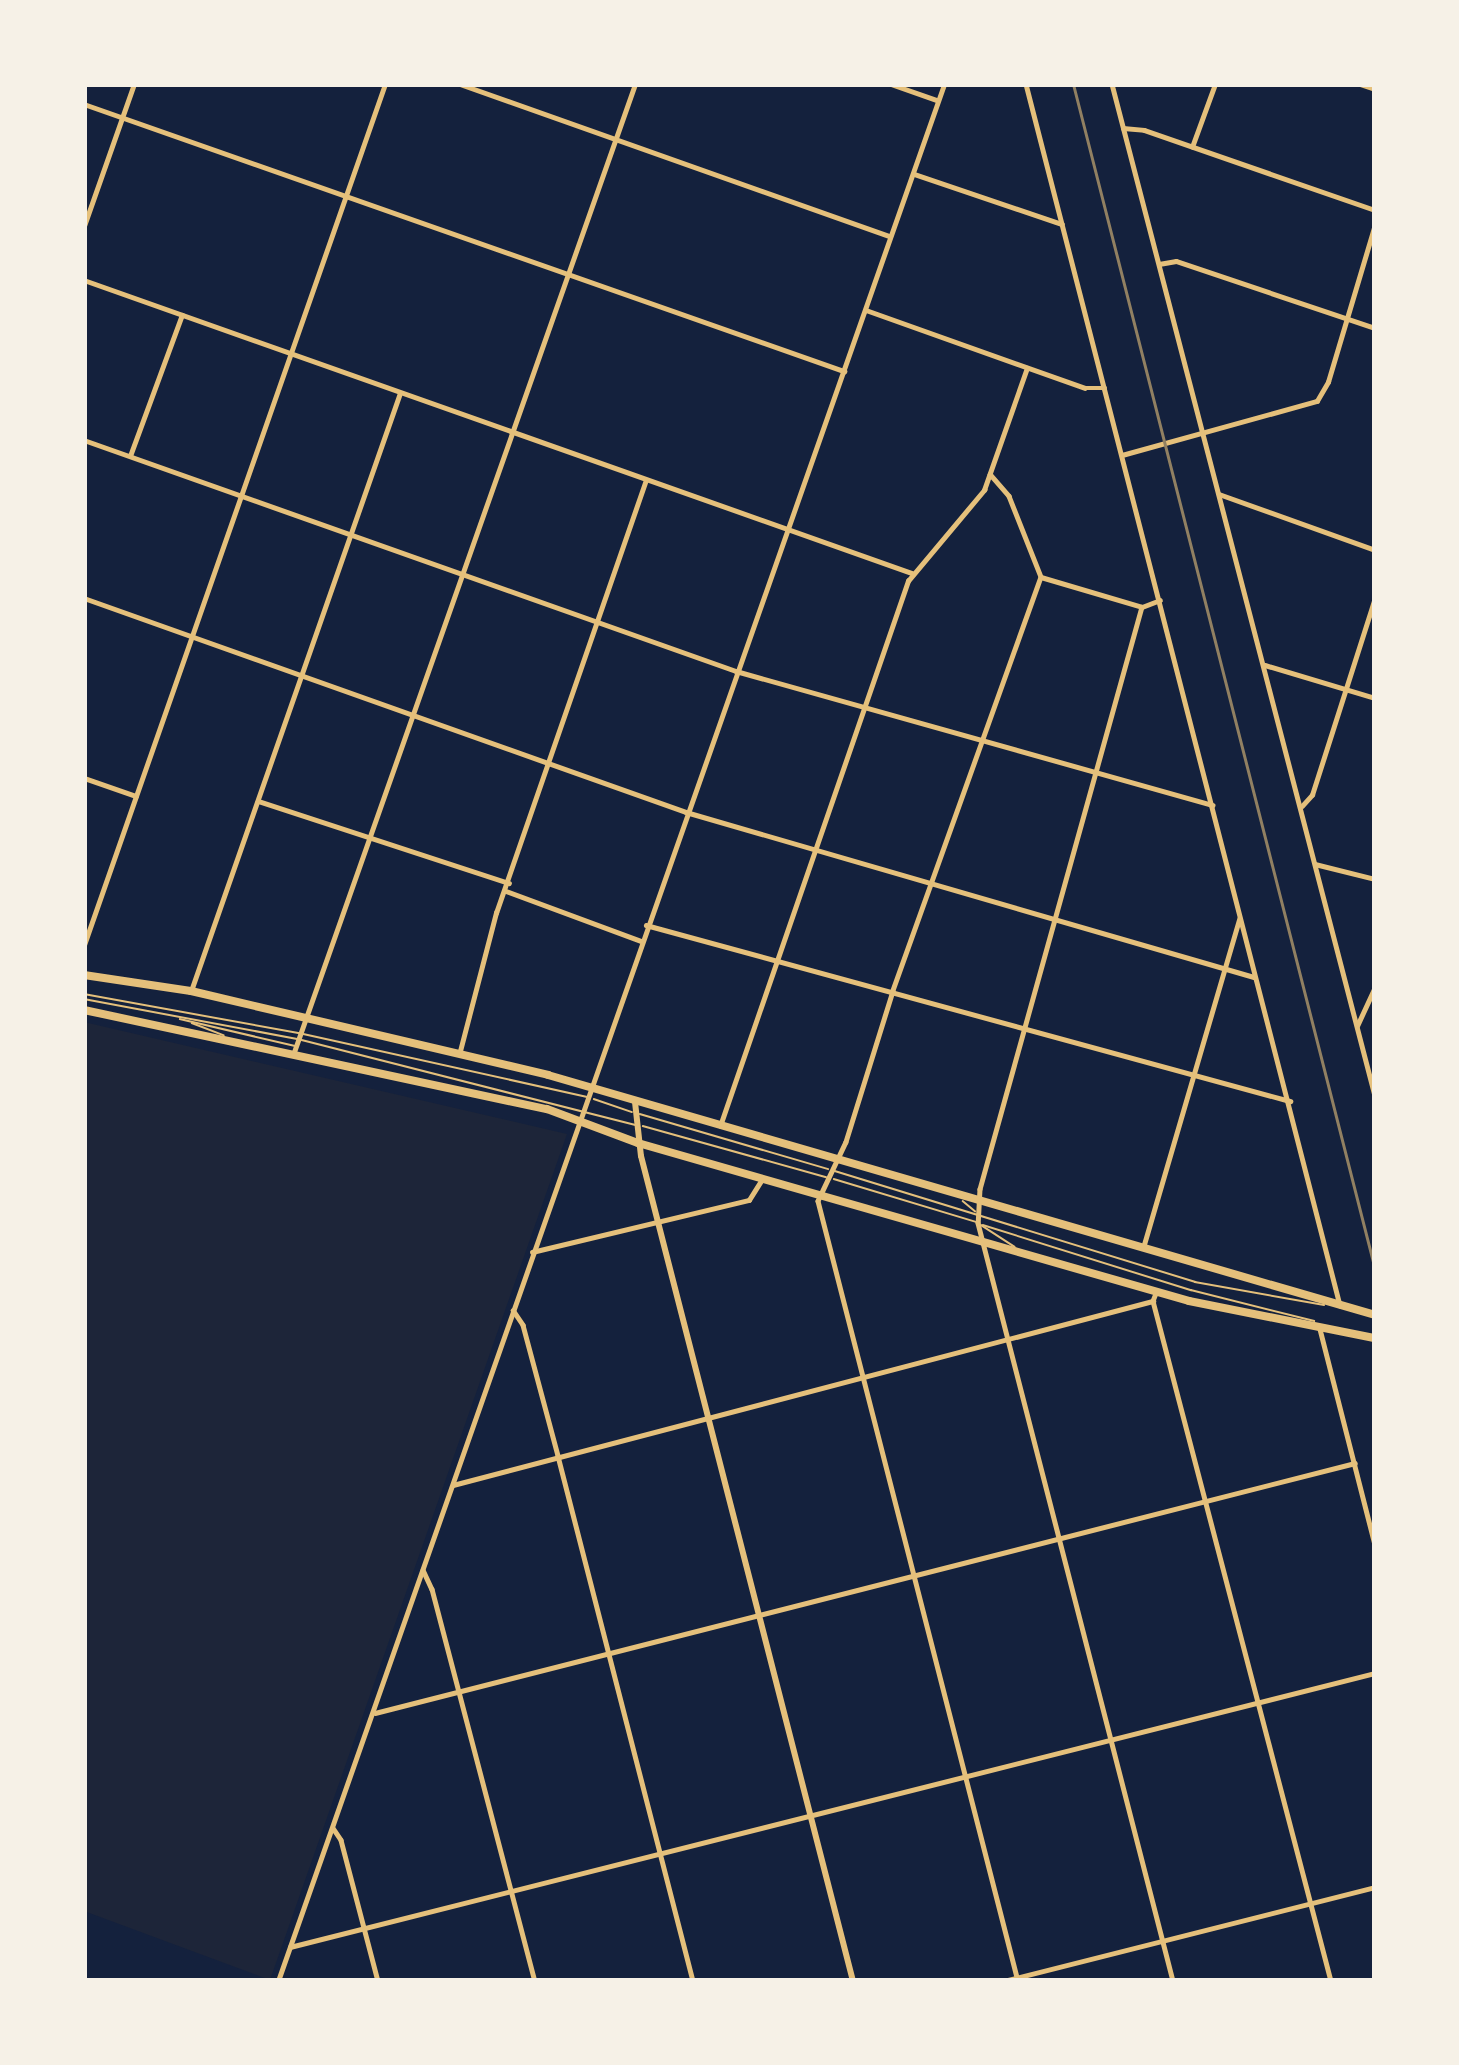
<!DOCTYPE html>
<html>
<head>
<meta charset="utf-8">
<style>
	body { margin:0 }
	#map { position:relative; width:1459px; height:2065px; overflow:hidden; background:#14213d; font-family:Cabin,sans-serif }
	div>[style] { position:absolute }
	.green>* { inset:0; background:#1d2539 }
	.service>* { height:1.5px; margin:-0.75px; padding:0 0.75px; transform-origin:0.75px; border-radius:0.75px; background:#e5c07b }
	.minor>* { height:4.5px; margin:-2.25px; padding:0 2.25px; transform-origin:2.25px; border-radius:2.25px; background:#e5c07b }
	.tertiary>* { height:4.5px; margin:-2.25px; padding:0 2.25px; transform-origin:2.25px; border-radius:2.25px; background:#e5c07b }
	.secondary>* { height:6px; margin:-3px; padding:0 3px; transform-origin:3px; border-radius:3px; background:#e5c07b }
	.trunk>* { height:8px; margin:-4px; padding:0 4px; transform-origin:4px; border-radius:4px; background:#e5c07b }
	.rail>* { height:3px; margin:-1.5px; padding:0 1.5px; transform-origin:1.5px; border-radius:1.5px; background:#918062 }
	span { translate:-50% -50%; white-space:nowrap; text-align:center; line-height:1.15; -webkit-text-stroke:12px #f6f1e7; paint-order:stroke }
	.frame { position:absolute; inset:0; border:87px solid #f6f1e7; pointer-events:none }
</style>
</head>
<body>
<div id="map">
	<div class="green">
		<div style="clip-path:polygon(84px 1022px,567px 1134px,270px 1980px,84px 1911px)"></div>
	</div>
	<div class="service">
		<div style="left:84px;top:994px;width:219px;rotate:10.3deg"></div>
		<div style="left:299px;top:1033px;width:295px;rotate:12.5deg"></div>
		<div style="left:84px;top:999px;width:218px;rotate:10.6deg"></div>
		<div style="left:298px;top:1039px;width:348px;rotate:14.3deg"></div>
		<div style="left:180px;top:1019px;width:118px;rotate:13.2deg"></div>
		<div style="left:192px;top:1023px;width:34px;rotate:21deg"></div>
		<div style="left:594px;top:1099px;width:40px;rotate:18.9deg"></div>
		<div style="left:640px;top:1114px;width:196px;rotate:16.3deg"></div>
		<div style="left:643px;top:1126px;width:190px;rotate:15.6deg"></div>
		<div style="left:835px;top:1171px;width:377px;rotate:17.1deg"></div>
		<div style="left:1195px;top:1282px;width:131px;rotate:10.1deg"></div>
		<div style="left:834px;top:1179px;width:148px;rotate:16.8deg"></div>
		<div style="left:963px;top:1201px;width:16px;rotate:40deg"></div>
		<div style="left:981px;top:1225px;width:40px;rotate:32.9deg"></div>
		<div style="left:983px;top:1225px;width:218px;rotate:17.4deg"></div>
		<div style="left:1191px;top:1290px;width:127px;rotate:14.1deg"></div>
	</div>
	<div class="minor">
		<div style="left:460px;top:84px;width:456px;rotate:19.5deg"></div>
		<div style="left:891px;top:84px;width:49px;rotate:19.2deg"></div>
		<div style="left:1112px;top:84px;width:1046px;rotate:75.43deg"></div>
		<div style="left:1360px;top:84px;width:16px;rotate:18deg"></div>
		<div style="left:84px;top:104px;width:806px;rotate:19.36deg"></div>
		<div style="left:1123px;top:128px;width:21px;rotate:5deg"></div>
		<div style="left:1144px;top:130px;width:244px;rotate:19.1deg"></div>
		<div style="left:1192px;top:147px;width:67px;rotate:-69.9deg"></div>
		<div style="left:914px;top:174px;width:156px;rotate:18.7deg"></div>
		<div style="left:84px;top:226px;width:151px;rotate:-70.6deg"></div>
		<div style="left:1159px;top:264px;width:17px;rotate:-10deg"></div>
		<div style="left:1176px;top:261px;width:210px;rotate:18.6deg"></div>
		<div style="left:84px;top:280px;width:878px;rotate:19.49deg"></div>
		<div style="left:866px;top:310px;width:232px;rotate:19.6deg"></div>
		<div style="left:1085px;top:388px;width:20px"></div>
		<div style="left:84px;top:440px;width:692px;rotate:19.51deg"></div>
		<div style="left:736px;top:671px;width:495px;rotate:15.7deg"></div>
		<div style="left:130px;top:456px;width:150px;rotate:-69.8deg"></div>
		<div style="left:990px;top:474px;width:29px;rotate:49deg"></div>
		<div style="left:1009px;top:496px;width:87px;rotate:68.4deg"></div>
		<div style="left:1041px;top:577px;width:440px;rotate:109.7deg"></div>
		<div style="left:893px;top:991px;width:158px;rotate:107.3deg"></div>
		<div style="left:846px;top:1142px;width:65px;rotate:115.4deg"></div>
		<div style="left:818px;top:1201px;width:805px;rotate:75.62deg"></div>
		<div style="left:1219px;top:494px;width:166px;rotate:19.7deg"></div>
		<div style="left:1041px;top:577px;width:105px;rotate:16.5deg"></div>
		<div style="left:1142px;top:607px;width:19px;rotate:-21deg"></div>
		<div style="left:84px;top:598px;width:639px;rotate:19.57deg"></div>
		<div style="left:686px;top:812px;width:591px;rotate:16.2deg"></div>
		<div style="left:1142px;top:607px;width:604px;rotate:105.55deg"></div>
		<div style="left:980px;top:1189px;width:34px;rotate:93deg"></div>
		<div style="left:978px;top:1223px;width:783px;rotate:75.57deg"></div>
		<div style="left:1265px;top:665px;width:115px;rotate:16.7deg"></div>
		<div style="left:84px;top:778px;width:55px;rotate:19.1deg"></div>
		<div style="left:258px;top:801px;width:264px;rotate:18.1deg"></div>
		<div style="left:1302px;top:806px;width:15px;rotate:-48deg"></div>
		<div style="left:1312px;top:795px;width:207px;rotate:-72.3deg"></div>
		<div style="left:1315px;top:864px;width:62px;rotate:14deg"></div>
		<div style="left:506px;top:891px;width:144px;rotate:20.3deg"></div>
		<div style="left:646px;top:925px;width:668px;rotate:15.29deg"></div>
		<div style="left:84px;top:945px;width:912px;rotate:-70.73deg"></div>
		<div style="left:192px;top:988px;width:630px;rotate:-70.73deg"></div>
		<div style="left:460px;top:1051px;width:143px;rotate:-75.4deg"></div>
		<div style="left:496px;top:913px;width:457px;rotate:-70.9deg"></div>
		<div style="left:294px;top:1052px;width:1026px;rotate:-70.59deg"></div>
		<div style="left:720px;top:1126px;width:577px;rotate:-70.97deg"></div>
		<div style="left:908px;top:581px;width:119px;rotate:-50.1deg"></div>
		<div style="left:984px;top:490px;width:129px;rotate:-70.6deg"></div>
		<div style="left:1143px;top:1248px;width:343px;rotate:-73.7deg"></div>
		<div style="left:532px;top:1252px;width:223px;rotate:-13.5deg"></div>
		<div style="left:749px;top:1200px;width:22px;rotate:-58deg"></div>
		<div style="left:1157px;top:1291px;width:11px;rotate:112deg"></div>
		<div style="left:1153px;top:1301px;width:703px;rotate:75.33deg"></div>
		<div style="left:513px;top:1310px;width:18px;rotate:56deg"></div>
		<div style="left:523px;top:1325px;width:136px;rotate:75deg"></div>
		<div style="left:558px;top:1456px;width:542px;rotate:75.58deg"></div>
		<div style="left:1320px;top:1329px;width:223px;rotate:75.7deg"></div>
		<div style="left:453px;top:1485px;width:724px;rotate:-14.73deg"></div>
		<div style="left:423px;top:1570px;width:21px;rotate:65deg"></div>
		<div style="left:432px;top:1589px;width:405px;rotate:75.3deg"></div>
		<div style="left:375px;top:1713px;width:1011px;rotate:-14.31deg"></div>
		<div style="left:333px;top:1828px;width:14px;rotate:56deg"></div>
		<div style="left:341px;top:1840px;width:146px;rotate:75.3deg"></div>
		<div style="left:290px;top:1947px;width:1119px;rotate:-14.17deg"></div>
	</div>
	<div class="tertiary">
		<div style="left:1026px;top:84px;width:1261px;rotate:75.58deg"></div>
		<div style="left:1122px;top:455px;width:202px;rotate:-15.5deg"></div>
		<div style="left:1317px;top:401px;width:22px;rotate:-60deg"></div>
		<div style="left:1328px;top:382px;width:165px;rotate:-73.4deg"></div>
		<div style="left:1357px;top:1026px;width:43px;rotate:-65.2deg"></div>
		<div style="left:278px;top:1981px;width:2011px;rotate:-70.65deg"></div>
		<div style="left:1004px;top:1981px;width:383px;rotate:-14.2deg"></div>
	</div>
	<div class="secondary">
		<div style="left:635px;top:1102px;width:54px;rotate:83.7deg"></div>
		<div style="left:641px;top:1156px;width:852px;rotate:75.59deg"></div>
	</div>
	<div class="trunk">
		<div style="left:84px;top:975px;width:108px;rotate:8.5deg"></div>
		<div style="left:191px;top:991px;width:367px;rotate:13.2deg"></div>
		<div style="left:548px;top:1075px;width:861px;rotate:16.18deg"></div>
		<div style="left:84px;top:1010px;width:473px;rotate:12.1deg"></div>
		<div style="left:547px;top:1109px;width:97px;rotate:20.5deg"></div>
		<div style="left:638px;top:1143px;width:573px;rotate:16deg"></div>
		<div style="left:1189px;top:1301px;width:190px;rotate:11.3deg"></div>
	</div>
	<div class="rail">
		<div style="left:1073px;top:84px;width:1224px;rotate:75.71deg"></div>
	</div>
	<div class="frame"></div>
</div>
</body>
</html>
